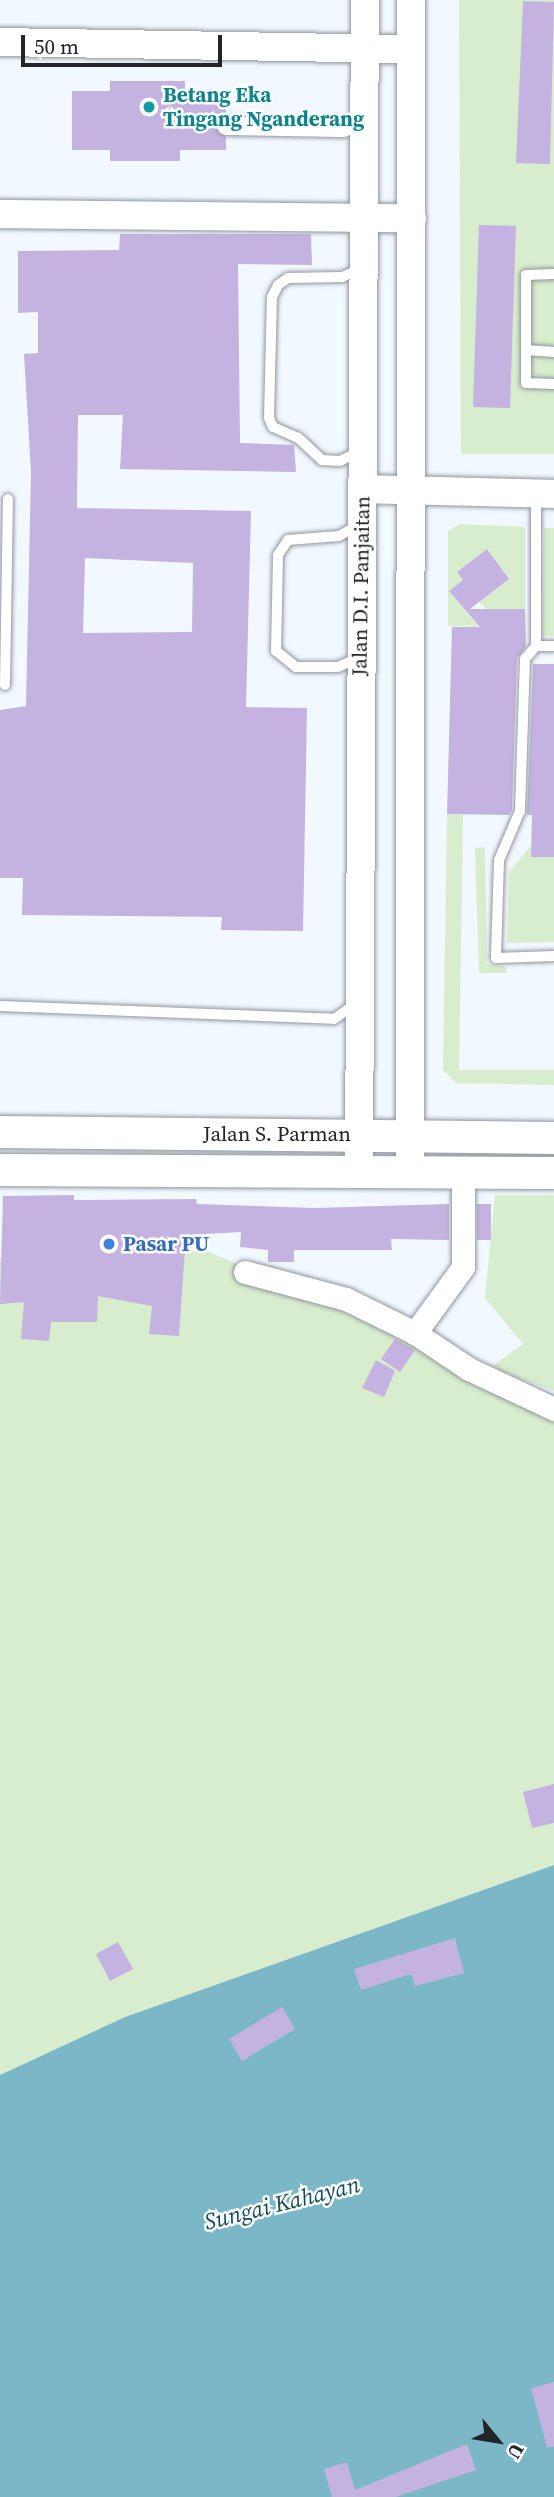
<!DOCTYPE html>
<html>
<head>
<meta charset="utf-8">
<style>
	body { margin:0 }
	#map { position:relative; width:554px; height:2497px; overflow:hidden; background:#f1f8ff; font-family:"Source Serif 4",serif }
	div>[style] { position:absolute }
	.green>* { inset:0; background:#d8ecce }
	.water>* { inset:0; background:#7bb8c7 }
	.building>* { inset:0; background:#c4b3e0 }
	.roads { filter:drop-shadow(0 0 2px #90969c) drop-shadow(0 0 2px #90969c) }
	.service>* { height:10px; margin:-5px; padding:0 5px; transform-origin:5px; border-radius:5px; background:#fff }
	.pedestrian>* { height:18px; margin:-9px; padding:0 9px; transform-origin:9px; border-radius:9px; background:#fff }
	.minor>* { height:23px; margin:-11.5px; padding:0 11.5px; transform-origin:11.5px; border-radius:11.5px; background:#fff }
	.tertiary>* { height:28px; margin:-14px; padding:0 14px; transform-origin:14px; border-radius:14px; background:#fff }
	.secondary>* { height:32px; margin:-16px; padding:0 16px; transform-origin:16px; border-radius:16px; background:#fff }
	.dots>* { width:19px; height:19px; translate:-50% -50%; box-sizing:border-box; border:4px solid #fff; border-radius:50% }
	span { translate:-50% -50%; white-space:nowrap; text-align:center; line-height:1.15; -webkit-text-stroke:5px #fff; paint-order:stroke }
	.culture-label { font-size:21px; color:#0d838f; font-weight:700 }
	.left { translate:0 -50%; text-align:left }
	.street-label { font-size:21px; color:#222427 }
	.shop-label { font-size:21px; color:#366cbe; font-weight:700 }
	.water-label { font-size:23px; color:#164a56; font-style:italic }
	.north { position:absolute; left:463px; top:2406px; width:70px; height:70px; -webkit-text-stroke:5px #fff; paint-order:stroke; rotate:120deg; font-size:19px; font-weight:700; line-height:28px; text-align:center; color:#222427 }
	.north::after { content:''; display:block; margin:auto; width:24px; height:32px; background:#222427; clip-path:polygon(50% 0,100% 100%,50% 72%,0 100%) }
	.scale { position:absolute; left:21px; top:35px; width:201px; height:32px; box-sizing:border-box; border:4px solid #222427; border-top:0; padding-left:9px; font-size:21px; line-height:24px; white-space:nowrap; color:#222427; -webkit-text-stroke:5px #fff; paint-order:stroke }
</style>
</head>
<body>
<div id="map">
	<div class="green">
		<div style="clip-path:polygon(459px 0,554px 0,554px 454px,461px 454px)"></div>
		<div style="clip-path:polygon(460px 524px,525px 527px,525px 609px,486px 609px,479px 602px,509px 579px,487px 549px,457px 572px,463px 580px,449px 591px,478px 625px,503px 627px,448px 626px,448px 531px)"></div>
		<div style="clip-path:polygon(544px 528px,554px 528px,554px 636px,543px 636px)"></div>
		<div style="clip-path:polygon(447px 814px,463px 815px,459px 1070px,554px 1070px,554px 1085px,456px 1083px,443px 1070px)"></div>
		<div style="clip-path:polygon(532px 844px,554px 856px,554px 942px,507px 943px,509px 872px)"></div>
		<div style="clip-path:polygon(485px 847px,487px 964px,506px 967px,507px 973px,479px 973px,475px 848px)"></div>
		<div style="clip-path:polygon(495px 1195px,554px 1195px,554px 1391px,491px 1367px,523px 1344px,485px 1298px)"></div>
		<div style="clip-path:polygon(206px 1251px,332px 1303px,554px 1410px,554px 1865px,125px 2017px,0 2075px,0 1258px)"></div>
	</div>
	<div class="water">
		<div style="clip-path:polygon(554px 1865px,554px 2497px,0 2497px,0 2075px,125px 2017px)"></div>
	</div>
	<div class="building">
		<div style="clip-path:polygon(523px 1px,554px 2px,550px 164px,516px 163px)"></div>
		<div style="clip-path:polygon(110px 81px,185px 81px,185px 90px,226px 90px,226px 115px,215px 126px,226px 137px,226px 150px,180px 150px,180px 161px,110px 161px,110px 150px,72px 150px,72px 91px,110px 91px)"></div>
		<div style="clip-path:polygon(479px 225px,516px 226px,510px 408px,473px 407px)"></div>
		<div style="clip-path:polygon(evenodd,120px 234px,311px 234px,312px 265px,238px 264px,240px 443px,294px 445px,296px 472px,120px 469px,123px 415px,78px 415px,77px 508px,251px 511px,246px 707px,307px 708px,303px 931px,221px 930px,222px 917px,22px 915px,23px 878px,0 878px,0 710px,26px 706px,31px 472px,24px 354px,38px 353px,38px 312px,18px 313px,18px 251px,119px 250px,120px 234px,85px 558px,193px 563px,192px 632px,83px 633px,85px 558px)"></div>
		<div style="clip-path:polygon(487px 549px,509px 579px,470px 609px,525px 609px,526px 646px,517px 659px,512px 809px,510px 815px,447px 814px,452px 627px,480px 627px,449px 591px,463px 580px,457px 572px)"></div>
		<div style="clip-path:polygon(533px 664px,554px 664px,554px 857px,531px 857px,532px 815px,527px 815px)"></div>
		<div style="clip-path:polygon(74px 1195px,74px 1200px,196px 1199px,197px 1204px,315px 1208px,449px 1204px,449px 1240px,391px 1239px,392px 1250px,294px 1250px,294px 1262px,268px 1262px,268px 1250px,240px 1247px,241px 1232px,186px 1235px,179px 1336px,149px 1334px,152px 1306px,98px 1296px,97px 1322px,51px 1322px,49px 1341px,21px 1339px,24px 1302px,0 1304px,3px 1196px)"></div>
		<div style="clip-path:polygon(477px 1204px,491px 1204px,491px 1240px,477px 1240px)"></div>
		<div style="clip-path:polygon(395px 1339px,415px 1350px,400px 1372px,381px 1359px)"></div>
		<div style="clip-path:polygon(376px 1360px,395px 1371px,384px 1397px,362px 1388px)"></div>
		<div style="clip-path:polygon(554px 1784px,554px 1823px,532px 1828px,523px 1792px)"></div>
		<div style="clip-path:polygon(455px 1938px,464px 1973px,415px 1986px,411px 1974px,361px 1990px,354px 1969px)"></div>
		<div style="clip-path:polygon(118px 1942px,133px 1969px,110px 1981px,96px 1954px)"></div>
		<div style="clip-path:polygon(282px 2007px,295px 2029px,242px 2061px,229px 2039px)"></div>
		<div style="clip-path:polygon(554px 2382px,554px 2447px,547px 2447px,531px 2388px)"></div>
		<div style="clip-path:polygon(467px 2444px,476px 2470px,396px 2497px,332px 2497px,324px 2469px,347px 2462px,355px 2490px)"></div>
	</div>
	<div class="roads">
		<div class="service">
			<div style="left:554px;top:274px;width:28px;rotate:178deg"></div>
			<div style="left:526px;top:275px;width:108px;rotate:90deg"></div>
			<div style="left:526px;top:383px;width:28px;rotate:2deg"></div>
			<div style="left:526px;top:350px;width:28px;rotate:4deg"></div>
			<div style="left:361px;top:451px;width:23px;rotate:155deg"></div>
			<div style="left:340px;top:461px;width:18px;rotate:-177deg"></div>
			<div style="left:322px;top:460px;width:33px;rotate:-137deg"></div>
			<div style="left:298px;top:438px;width:27px;rotate:-156deg"></div>
			<div style="left:273px;top:427px;width:10px;rotate:-114deg"></div>
			<div style="left:269px;top:418px;width:121px;rotate:-88.6deg"></div>
			<div style="left:272px;top:297px;width:13px;rotate:-63deg"></div>
			<div style="left:278px;top:285px;width:12px;rotate:-35deg"></div>
			<div style="left:288px;top:278px;width:54px;rotate:-1.1deg"></div>
			<div style="left:342px;top:277px;width:21px;rotate:-23deg"></div>
			<div style="left:536px;top:495px;width:151px;rotate:90deg"></div>
			<div style="left:536px;top:646px;width:18px"></div>
			<div style="left:536px;top:646px;width:17px;rotate:130deg"></div>
			<div style="left:525px;top:659px;width:152px;rotate:91.9deg"></div>
			<div style="left:520px;top:811px;width:53px;rotate:113.2deg"></div>
			<div style="left:499px;top:860px;width:98px;rotate:91.8deg"></div>
			<div style="left:496px;top:958px;width:58px;rotate:-2deg"></div>
			<div style="left:358px;top:658px;width:22px;rotate:156deg"></div>
			<div style="left:338px;top:667px;width:42px;rotate:180deg"></div>
			<div style="left:296px;top:667px;width:26px;rotate:-141deg"></div>
			<div style="left:276px;top:651px;width:96px;rotate:-88.8deg"></div>
			<div style="left:278px;top:555px;width:18px;rotate:-56deg"></div>
			<div style="left:288px;top:540px;width:51px;rotate:-4.5deg"></div>
			<div style="left:339px;top:536px;width:23px;rotate:-29deg"></div>
			<div style="left:5px;top:685px;width:186px;rotate:-89.1deg"></div>
			<div style="left:0;top:1006px;width:334px;rotate:2.2deg"></div>
			<div style="left:334px;top:1019px;width:28px;rotate:-35deg"></div>
		</div>
		<div class="pedestrian">
			<div style="left:226px;top:126px;width:118px;rotate:1deg"></div>
		</div>
		<div class="minor">
			<div style="left:463px;top:1171px;width:96px;rotate:90deg"></div>
			<div style="left:463px;top:1267px;width:82px;rotate:126deg"></div>
			<div style="left:415px;top:1333px;width:65px;rotate:33.7deg"></div>
			<div style="left:469px;top:1369px;width:94px;rotate:25.2deg"></div>
			<div style="left:245px;top:1272px;width:105px;rotate:15deg"></div>
			<div style="left:346px;top:1299px;width:77px;rotate:26.2deg"></div>
		</div>
		<div class="tertiary">
			<div style="left:0;top:42px;width:411px;rotate:1deg"></div>
			<div style="left:0;top:214px;width:412px;rotate:0.6deg"></div>
			<div style="left:363px;top:489px;width:191px;rotate:1.5deg"></div>
			<div style="left:410px;top:1171px;width:1171px;rotate:-89.95deg"></div>
			<div style="left:359px;top:1172px;width:1172px;rotate:-89.71deg"></div>
		</div>
		<div class="secondary">
			<div style="left:0;top:1132px;width:554px;rotate:0.62deg"></div>
			<div style="left:0;top:1170px;width:554px;rotate:0.31deg"></div>
		</div>
	</div>
	<div class="dots">
		<div style="left:149px;top:107px;background:#0f9aa8"></div>
		<div style="left:109px;top:1244px;background:#3f7fe0"></div>
	</div>
	<div class="culture-label">
		<span class="left" style="left:163px;top:107px">Betang Eka<br>Tingang Nganderang</span>
	</div>
	<div class="street-label">
		<span style="left:361px;top:586px;rotate:-89deg">Jalan D.I. Panjaitan</span>
		<span style="left:277px;top:1134px">Jalan S. Parman</span>
	</div>
	<div class="shop-label">
		<span class="left" style="left:123px;top:1244px">Pasar PU</span>
	</div>
	<div class="water-label">
		<span style="left:282px;top:2203px;rotate:-14deg">Sungai Kahayan</span>
	</div>
	<div class="north">U</div>
	<div class="scale">50 m</div>
</div>
</body>
</html>
